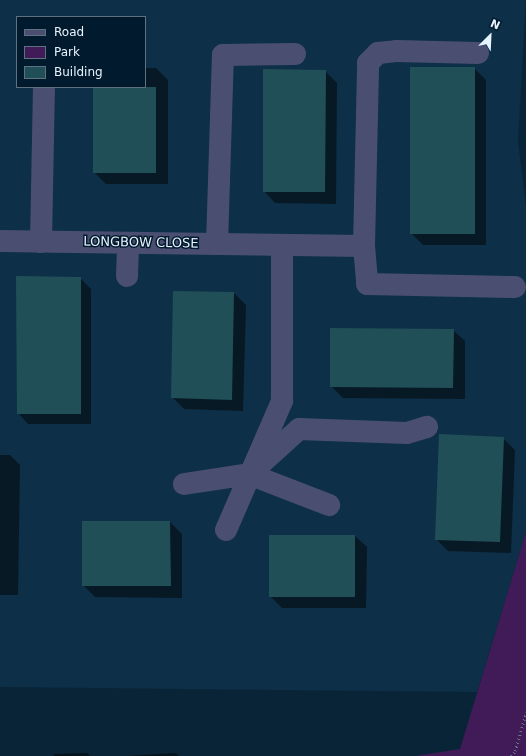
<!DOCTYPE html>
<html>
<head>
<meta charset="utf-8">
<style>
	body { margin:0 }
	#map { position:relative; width:526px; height:756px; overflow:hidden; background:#0a2437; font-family:"DejaVu Sans",sans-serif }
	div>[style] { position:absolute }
	.built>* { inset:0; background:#0d2f47 }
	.green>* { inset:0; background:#411b57 }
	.shadow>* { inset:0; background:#0007 }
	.building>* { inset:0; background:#214f57 }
	.path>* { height:2.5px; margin-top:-1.25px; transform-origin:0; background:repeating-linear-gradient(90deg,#627686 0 1px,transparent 0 4px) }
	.minor>* { height:22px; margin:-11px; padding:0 11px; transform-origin:11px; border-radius:11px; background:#4a4f72 }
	span { translate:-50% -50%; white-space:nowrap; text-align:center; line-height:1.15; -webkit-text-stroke:3px #021a2d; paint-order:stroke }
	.street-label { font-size:13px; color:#e7f3fe }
	.legend { position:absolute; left:16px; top:16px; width:130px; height:72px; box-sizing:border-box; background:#021a2d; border:1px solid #5e7181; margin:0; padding:5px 7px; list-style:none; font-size:12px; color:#e7f3fe }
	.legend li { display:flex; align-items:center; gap:8px; height:20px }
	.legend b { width:20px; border:1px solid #5e7181 }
	.north { position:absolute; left:470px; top:16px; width:40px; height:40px; -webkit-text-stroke:3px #021a2d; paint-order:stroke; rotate:24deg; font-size:11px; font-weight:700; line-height:16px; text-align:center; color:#e7f3fe }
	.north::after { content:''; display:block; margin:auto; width:14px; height:18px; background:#e7f3fe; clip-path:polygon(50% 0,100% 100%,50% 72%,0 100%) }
</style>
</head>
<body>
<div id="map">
	<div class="built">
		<div style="clip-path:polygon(evenodd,0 0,526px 0,518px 141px,526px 207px,526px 532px,477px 692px,0 687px,0 0,17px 17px,145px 17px,145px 87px,17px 87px,17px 17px)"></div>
	</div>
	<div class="green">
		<div style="clip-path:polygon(526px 532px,526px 756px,415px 756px,460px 749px)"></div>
	</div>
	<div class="shadow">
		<div style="clip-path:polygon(145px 68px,156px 68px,168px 80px,168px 184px,106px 184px,94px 172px,94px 87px,145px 87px)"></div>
		<div style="clip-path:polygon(474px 68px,486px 80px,486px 245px,423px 245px,411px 233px)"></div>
		<div style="clip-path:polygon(325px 71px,337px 83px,336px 204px,275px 203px,264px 191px)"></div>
		<div style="clip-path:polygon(80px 278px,91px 289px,91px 424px,28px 424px,18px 413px)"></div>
		<div style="clip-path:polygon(234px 293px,246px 305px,243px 411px,184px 409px,172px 397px)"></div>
		<div style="clip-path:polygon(453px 330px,465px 341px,465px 399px,343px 398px,331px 386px)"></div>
		<div style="clip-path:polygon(503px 438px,515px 450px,511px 553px,448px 551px,436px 539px)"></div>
		<div style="clip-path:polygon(0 455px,10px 455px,20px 465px,18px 595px,0 595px)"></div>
		<div style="clip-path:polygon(83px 522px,170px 522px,182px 534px,182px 598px,95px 597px,83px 585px)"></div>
		<div style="clip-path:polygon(355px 536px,367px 547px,366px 608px,282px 608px,270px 596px)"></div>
		<div style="clip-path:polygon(87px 753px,90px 756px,54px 756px,54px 754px)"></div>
		<div style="clip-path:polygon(176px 753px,179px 756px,126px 756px)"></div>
	</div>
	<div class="building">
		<div style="clip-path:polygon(410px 67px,475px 67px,475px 234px,410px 234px)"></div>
		<div style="clip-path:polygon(263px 69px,326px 70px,325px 192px,263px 192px)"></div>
		<div style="clip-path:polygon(93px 87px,156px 87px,156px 173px,93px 173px)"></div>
		<div style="clip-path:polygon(16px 276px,81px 277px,81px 414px,17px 414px)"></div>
		<div style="clip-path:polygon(173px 291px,234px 292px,232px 400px,171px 398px)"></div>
		<div style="clip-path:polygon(330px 328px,454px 329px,453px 388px,330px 387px)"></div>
		<div style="clip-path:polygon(439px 434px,504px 437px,500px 542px,435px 540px)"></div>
		<div style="clip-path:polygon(82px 521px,170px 521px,171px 586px,82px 586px)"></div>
		<div style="clip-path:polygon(269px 535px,355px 535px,355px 597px,269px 597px)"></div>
	</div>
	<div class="path">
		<div style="left:511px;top:756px;width:6px;rotate:-51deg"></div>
		<div style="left:515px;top:751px;width:40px;rotate:-74deg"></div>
	</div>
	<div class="minor">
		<div style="left:0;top:241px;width:364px;rotate:0.8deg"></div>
		<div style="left:364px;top:246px;width:183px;rotate:-88.7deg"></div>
		<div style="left:368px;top:63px;width:14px;rotate:-45deg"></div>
		<div style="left:378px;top:53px;width:18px;rotate:-6deg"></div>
		<div style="left:396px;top:51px;width:82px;rotate:1.4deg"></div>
		<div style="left:41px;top:242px;width:155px;rotate:-88.9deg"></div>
		<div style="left:217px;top:244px;width:189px;rotate:-88.2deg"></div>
		<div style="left:223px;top:55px;width:72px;rotate:-0.8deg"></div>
		<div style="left:364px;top:246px;width:38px;rotate:85deg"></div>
		<div style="left:367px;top:284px;width:148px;rotate:1.2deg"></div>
		<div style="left:127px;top:276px;width:33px;rotate:-88deg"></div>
		<div style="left:256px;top:468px;width:58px;rotate:-42.2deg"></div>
		<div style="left:299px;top:429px;width:108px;rotate:2.1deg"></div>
		<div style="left:407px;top:433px;width:21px;rotate:-17deg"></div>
		<div style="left:184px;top:484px;width:66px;rotate:-8.7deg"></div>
		<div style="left:249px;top:474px;width:86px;rotate:21.2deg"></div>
		<div style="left:226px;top:530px;width:141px;rotate:-66.5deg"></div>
		<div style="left:282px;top:401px;width:156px;rotate:-90deg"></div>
	</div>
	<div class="street-label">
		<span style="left:141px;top:243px;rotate:1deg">LONGBOW CLOSE</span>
	</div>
	<ul class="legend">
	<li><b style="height:5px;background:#4a4f72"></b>Road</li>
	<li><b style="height:11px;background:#411b57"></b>Park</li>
	<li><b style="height:11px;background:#214f57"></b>Building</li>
	</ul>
	<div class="north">N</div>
</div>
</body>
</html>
